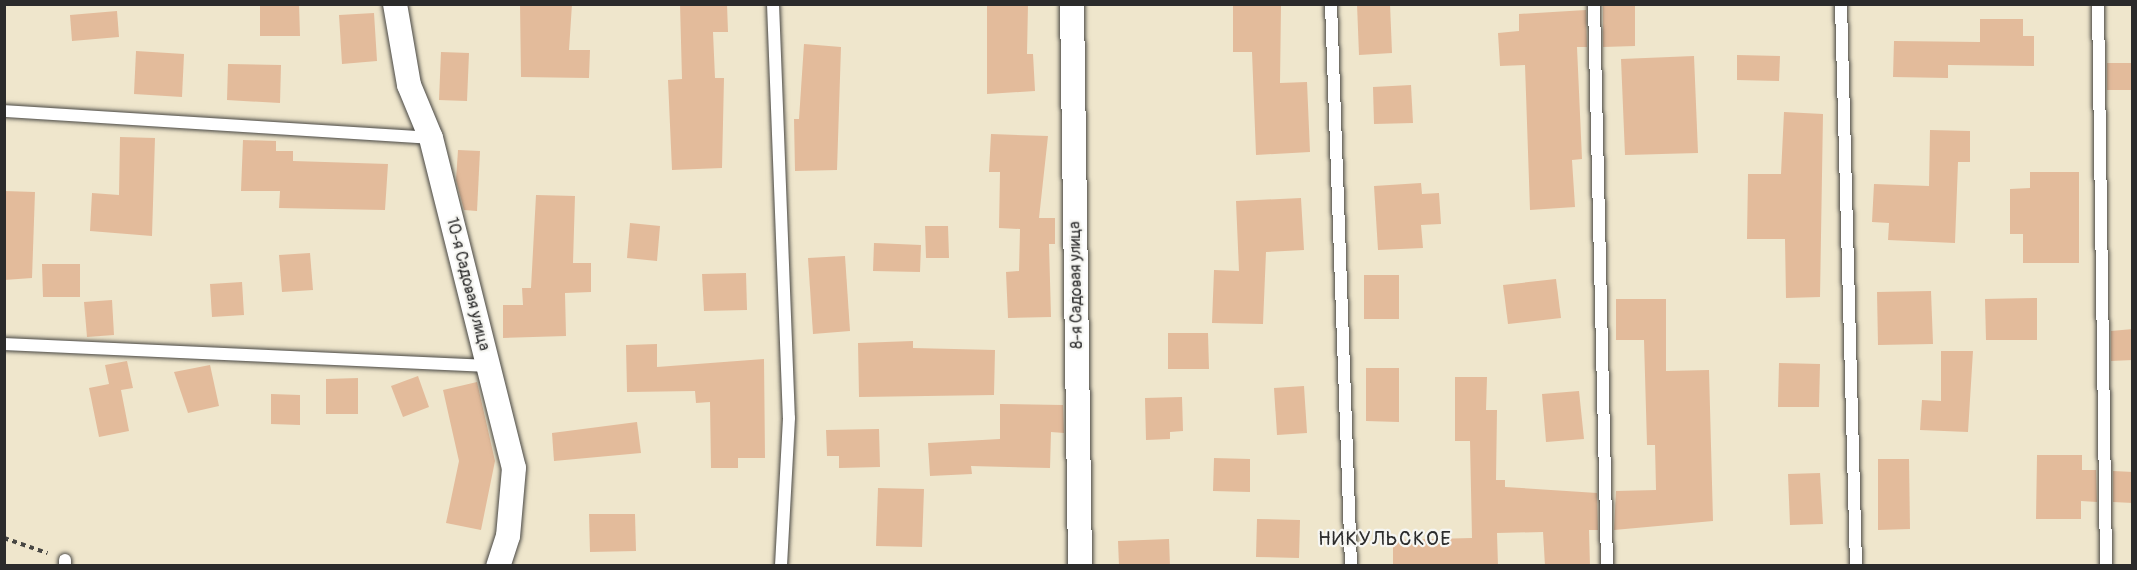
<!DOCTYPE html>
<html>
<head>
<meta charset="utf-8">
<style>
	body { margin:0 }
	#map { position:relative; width:2137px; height:570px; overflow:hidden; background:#efe6cc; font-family:Pangolin,sans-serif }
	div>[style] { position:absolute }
	.building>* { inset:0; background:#e3bb9b }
	.path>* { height:4px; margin-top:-2px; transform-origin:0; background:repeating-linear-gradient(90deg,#484743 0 4.5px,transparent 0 9px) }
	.roads { filter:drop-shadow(0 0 2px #484743) drop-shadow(0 0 2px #484743) }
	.service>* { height:12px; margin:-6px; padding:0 6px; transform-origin:6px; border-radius:6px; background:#fff }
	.minor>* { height:24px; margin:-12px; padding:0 12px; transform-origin:12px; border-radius:12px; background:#fff }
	span { translate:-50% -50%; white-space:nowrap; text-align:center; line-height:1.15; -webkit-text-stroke:4.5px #f6f6f2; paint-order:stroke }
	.street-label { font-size:16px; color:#2b2b2b }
	.quarter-label { font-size:20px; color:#2b2b2b; letter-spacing:1.5px }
	.frame { position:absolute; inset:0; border:6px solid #2b2b2b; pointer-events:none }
</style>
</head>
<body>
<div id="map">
	<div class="building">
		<div style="clip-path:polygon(260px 4px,299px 4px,300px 36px,260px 36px)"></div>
		<div style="clip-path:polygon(520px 4px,572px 4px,569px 50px,590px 50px,589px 78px,521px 77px)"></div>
		<div style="clip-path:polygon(680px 4px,727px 4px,728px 32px,713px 32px,715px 78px,724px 78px,722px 168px,672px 170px,668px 80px,682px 79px)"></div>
		<div style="clip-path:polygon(987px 4px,1028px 4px,1027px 54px,1033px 54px,1035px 91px,987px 94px)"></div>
		<div style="clip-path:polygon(1357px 4px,1390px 4px,1392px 53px,1359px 55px)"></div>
		<div style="clip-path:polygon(1603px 4px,1635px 4px,1635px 46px,1603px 47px)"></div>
		<div style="clip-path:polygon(1233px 6px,1281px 6px,1280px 83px,1307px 82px,1310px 152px,1256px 155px,1252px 52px,1233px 52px)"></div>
		<div style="clip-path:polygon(1586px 10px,1587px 47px,1577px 47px,1582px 159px,1572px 160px,1575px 207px,1530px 210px,1525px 65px,1500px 66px,1498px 33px,1519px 31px,1519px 14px)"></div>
		<div style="clip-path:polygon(117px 11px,119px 37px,72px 41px,70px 15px)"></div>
		<div style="clip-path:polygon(374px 13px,377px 61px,342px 64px,339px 15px)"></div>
		<div style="clip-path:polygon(1980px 19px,2023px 19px,2023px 36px,2034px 36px,2034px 66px,1948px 65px,1948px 78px,1893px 77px,1894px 41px,1980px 42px)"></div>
		<div style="clip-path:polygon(804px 44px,841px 47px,837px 170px,795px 171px,794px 119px,799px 119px)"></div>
		<div style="clip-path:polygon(136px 51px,184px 54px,182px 97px,134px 94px)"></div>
		<div style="clip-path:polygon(441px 52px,469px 53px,467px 101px,439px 100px)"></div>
		<div style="clip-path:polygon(1737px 55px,1780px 56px,1779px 81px,1737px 80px)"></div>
		<div style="clip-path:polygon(1694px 56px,1698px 153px,1625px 155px,1621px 59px)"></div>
		<div style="clip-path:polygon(2107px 63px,2133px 63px,2133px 90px,2107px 90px)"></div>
		<div style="clip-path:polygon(228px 64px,281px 65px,280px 103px,227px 100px)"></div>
		<div style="clip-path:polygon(1411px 85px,1413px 123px,1374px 124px,1373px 87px)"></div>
		<div style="clip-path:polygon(1784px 112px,1823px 114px,1820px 297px,1786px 298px,1785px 239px,1747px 239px,1748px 174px,1781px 174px)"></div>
		<div style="clip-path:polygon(1930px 130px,1970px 131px,1970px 162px,1958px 162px,1955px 243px,1888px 240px,1889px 223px,1872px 222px,1874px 184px,1929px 186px)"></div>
		<div style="clip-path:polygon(991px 134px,1048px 136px,1039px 218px,1055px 218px,1055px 244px,1049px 244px,1051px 317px,1008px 318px,1006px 272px,1019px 271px,1020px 229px,999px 228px,1000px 172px,989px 172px)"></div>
		<div style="clip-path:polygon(120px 137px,155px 138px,152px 236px,90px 231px,92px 193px,119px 195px)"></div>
		<div style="clip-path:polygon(243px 140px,276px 141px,276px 151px,293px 151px,293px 161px,388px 164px,385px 210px,279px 208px,280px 191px,241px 191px)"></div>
		<div style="clip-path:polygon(458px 150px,480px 151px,477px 211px,464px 210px,456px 180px)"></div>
		<div style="clip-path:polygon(2030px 172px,2079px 172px,2079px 263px,2023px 263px,2023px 234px,2010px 234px,2010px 189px,2030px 188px)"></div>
		<div style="clip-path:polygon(1421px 183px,1422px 194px,1439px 193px,1441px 224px,1421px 225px,1423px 248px,1378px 250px,1374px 186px)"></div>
		<div style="clip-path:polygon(4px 191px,35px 192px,32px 278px,4px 280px)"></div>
		<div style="clip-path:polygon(536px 195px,575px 196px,573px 263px,591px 263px,591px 292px,565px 293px,566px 336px,503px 338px,503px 305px,523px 305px,522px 288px,531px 288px)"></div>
		<div style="clip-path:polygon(1301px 198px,1304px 250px,1266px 252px,1263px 324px,1212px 323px,1214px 270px,1239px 271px,1236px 201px)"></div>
		<div style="clip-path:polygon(630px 223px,660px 226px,657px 261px,627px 258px)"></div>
		<div style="clip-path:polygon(925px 226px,948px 226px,949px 258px,926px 258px)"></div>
		<div style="clip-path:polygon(874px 243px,921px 245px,920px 272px,873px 271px)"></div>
		<div style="clip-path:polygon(310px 253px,313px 290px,282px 292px,279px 255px)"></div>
		<div style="clip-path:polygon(845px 256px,850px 331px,813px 334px,808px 258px)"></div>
		<div style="clip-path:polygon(42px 264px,80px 264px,80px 297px,43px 297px)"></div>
		<div style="clip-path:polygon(746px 273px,747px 310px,704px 311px,702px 274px)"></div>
		<div style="clip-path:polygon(1364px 275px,1399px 275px,1399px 319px,1364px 319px)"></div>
		<div style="clip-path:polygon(1556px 279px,1561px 318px,1508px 324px,1503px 285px)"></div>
		<div style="clip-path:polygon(242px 282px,244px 315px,212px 317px,210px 284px)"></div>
		<div style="clip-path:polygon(1931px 291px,1933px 344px,1878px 345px,1877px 292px)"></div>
		<div style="clip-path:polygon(2037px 298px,2037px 340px,1986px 340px,1985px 299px)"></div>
		<div style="clip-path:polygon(1616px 299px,1666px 299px,1666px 371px,1709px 370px,1713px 521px,1614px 530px,1616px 491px,1656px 490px,1655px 445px,1647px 445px,1644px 340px,1616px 340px)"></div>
		<div style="clip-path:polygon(112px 300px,114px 335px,87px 337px,84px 302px)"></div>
		<div style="clip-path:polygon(2133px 329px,2133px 360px,2111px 361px,2111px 331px)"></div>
		<div style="clip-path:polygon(1168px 333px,1208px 333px,1209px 369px,1168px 369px)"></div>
		<div style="clip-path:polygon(913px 341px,913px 348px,995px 350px,994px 395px,859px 397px,858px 343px)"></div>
		<div style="clip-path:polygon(657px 344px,657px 367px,764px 359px,765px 458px,738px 458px,738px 468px,711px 468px,710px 402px,696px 403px,695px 391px,627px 392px,626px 345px)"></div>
		<div style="clip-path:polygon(1941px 351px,1973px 351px,1968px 432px,1920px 430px,1922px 400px,1941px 401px)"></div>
		<div style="clip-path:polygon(127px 361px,133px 388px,121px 390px,129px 431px,99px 437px,89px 388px,109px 384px,105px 365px)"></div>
		<div style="clip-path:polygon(1779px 363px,1820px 364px,1819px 407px,1778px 407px)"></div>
		<div style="clip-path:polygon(210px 365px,219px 406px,188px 413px,174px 372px)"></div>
		<div style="clip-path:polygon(1366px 368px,1399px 368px,1399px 422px,1366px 421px)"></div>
		<div style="clip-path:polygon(418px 376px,429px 407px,403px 417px,391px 386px)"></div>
		<div style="clip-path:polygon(1455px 377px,1487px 377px,1486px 410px,1497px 410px,1496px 480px,1505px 480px,1505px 487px,1597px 493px,1598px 530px,1589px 530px,1590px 566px,1545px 566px,1543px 532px,1497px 533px,1498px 566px,1393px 566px,1393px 540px,1472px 538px,1470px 441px,1455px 441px)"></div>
		<div style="clip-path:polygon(358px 378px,358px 414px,326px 414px,326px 379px)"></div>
		<div style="clip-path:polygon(477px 382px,495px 461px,481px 530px,446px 523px,459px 461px,443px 390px)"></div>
		<div style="clip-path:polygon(1304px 386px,1307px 433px,1277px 435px,1274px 388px)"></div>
		<div style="clip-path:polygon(1579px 391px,1584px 439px,1546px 442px,1542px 394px)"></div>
		<div style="clip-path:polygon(271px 394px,300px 395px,300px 425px,271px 424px)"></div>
		<div style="clip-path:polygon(1182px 397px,1183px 431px,1170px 432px,1170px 439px,1146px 440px,1145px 398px)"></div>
		<div style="clip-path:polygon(1000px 404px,1063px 405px,1064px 433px,1051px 432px,1050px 468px,971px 466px,972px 474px,930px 476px,928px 443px,1000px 439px)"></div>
		<div style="clip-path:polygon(637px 422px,641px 453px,554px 461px,552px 433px)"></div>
		<div style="clip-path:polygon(879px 429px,880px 467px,839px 468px,839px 456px,827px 456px,826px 430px)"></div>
		<div style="clip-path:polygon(2037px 455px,2082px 455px,2082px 470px,2096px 470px,2097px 502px,2081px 501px,2081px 519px,2036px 519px)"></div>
		<div style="clip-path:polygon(1214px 458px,1250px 459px,1250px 492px,1213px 491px)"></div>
		<div style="clip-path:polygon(1878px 459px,1909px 459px,1910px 529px,1878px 530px)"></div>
		<div style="clip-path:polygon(2113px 471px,2133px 472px,2133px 503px,2113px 502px)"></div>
		<div style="clip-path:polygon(1820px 473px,1823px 524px,1790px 525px,1788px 474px)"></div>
		<div style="clip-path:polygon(878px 488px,924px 489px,922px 547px,876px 546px)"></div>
		<div style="clip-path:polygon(589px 514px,635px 514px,636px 551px,590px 552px)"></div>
		<div style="clip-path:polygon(1257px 519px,1300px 520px,1299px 558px,1256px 557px)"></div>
		<div style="clip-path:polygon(1169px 539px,1170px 566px,1119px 566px,1118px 541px)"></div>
	</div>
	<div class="path">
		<div style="left:4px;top:538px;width:46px;rotate:19.2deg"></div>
	</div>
	<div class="roads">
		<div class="service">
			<div style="left:773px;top:4px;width:414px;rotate:87.8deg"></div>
			<div style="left:789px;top:418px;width:148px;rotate:93.1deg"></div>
			<div style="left:1331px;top:4px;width:562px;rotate:87.96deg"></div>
			<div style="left:1594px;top:4px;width:562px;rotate:88.67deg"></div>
			<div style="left:1841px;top:4px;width:562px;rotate:88.47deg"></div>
			<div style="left:2098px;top:4px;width:562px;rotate:89.18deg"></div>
			<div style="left:4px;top:111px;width:428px;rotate:3.6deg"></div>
			<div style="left:4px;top:344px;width:485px;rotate:2.6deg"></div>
			<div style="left:65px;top:560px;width:6px;rotate:90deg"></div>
		</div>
		<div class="minor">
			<div style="left:395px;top:4px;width:82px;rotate:80.2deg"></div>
			<div style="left:409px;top:85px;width:57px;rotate:67.5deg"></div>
			<div style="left:431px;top:138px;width:340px;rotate:75.9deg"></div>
			<div style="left:514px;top:468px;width:68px;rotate:95deg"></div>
			<div style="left:508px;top:536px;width:32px;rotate:108deg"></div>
			<div style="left:1072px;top:4px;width:562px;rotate:89.18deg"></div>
		</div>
	</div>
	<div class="street-label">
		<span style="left:468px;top:284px;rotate:76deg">10-я Садовая улица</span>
		<span style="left:1076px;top:285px;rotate:-91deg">8-я Садовая улица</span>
	</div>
	<div class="quarter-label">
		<span style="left:1385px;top:538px">НИКУЛЬСКОЕ</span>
	</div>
	<div class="frame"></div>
</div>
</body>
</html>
